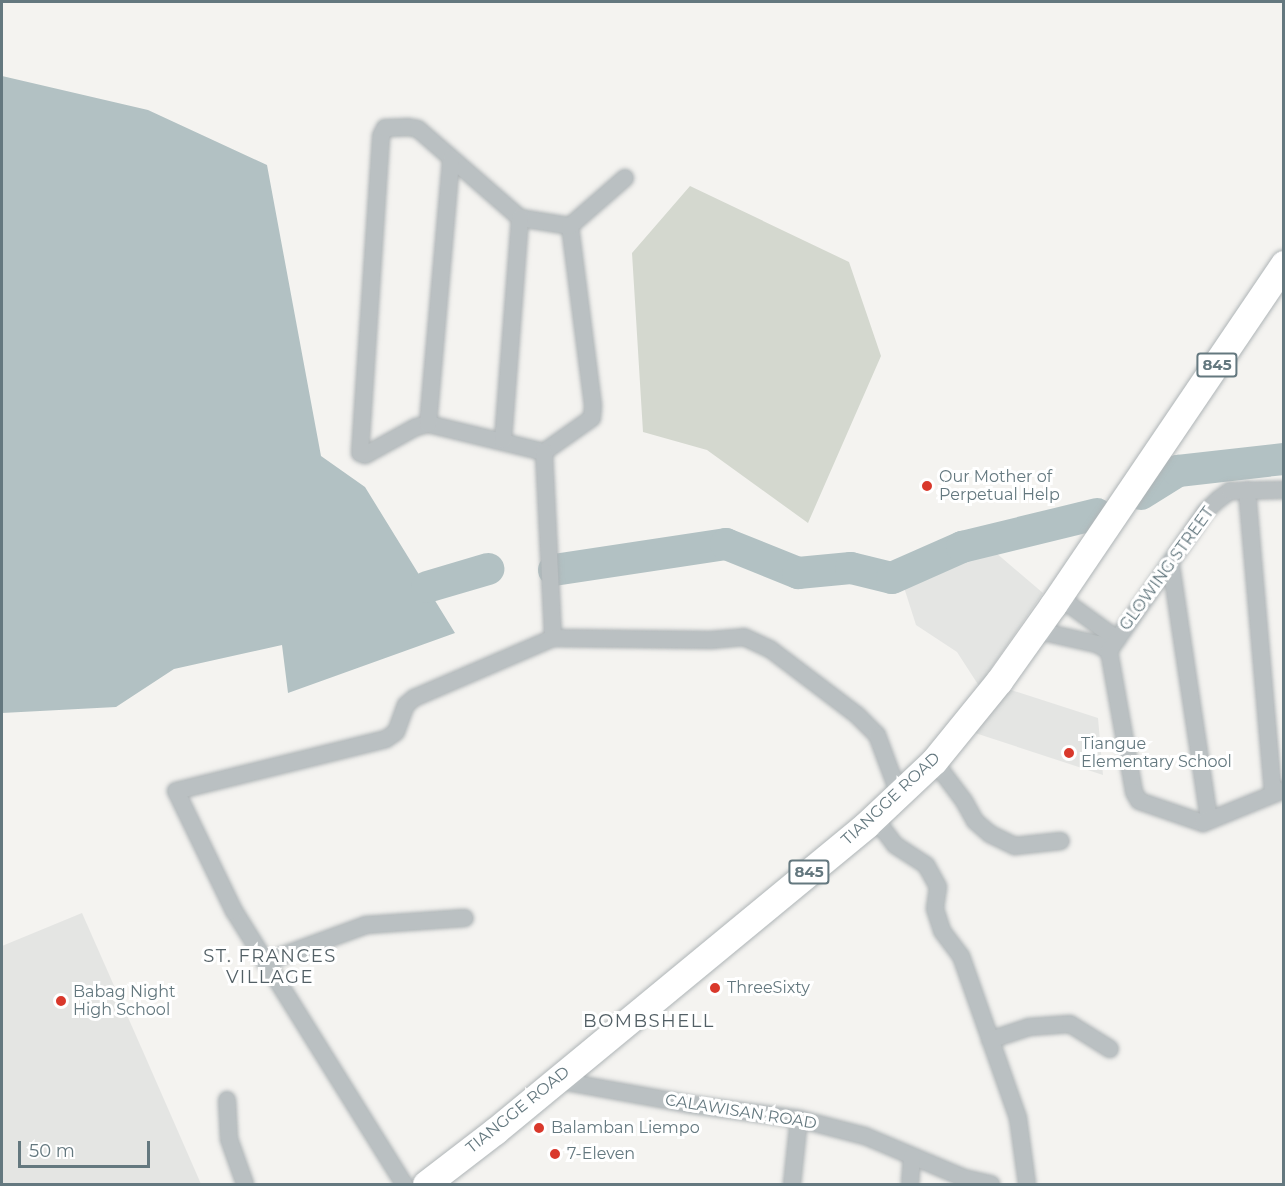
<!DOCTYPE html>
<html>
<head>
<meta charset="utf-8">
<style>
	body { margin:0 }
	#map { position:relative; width:1285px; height:1186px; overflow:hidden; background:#f4f3f0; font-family:Montserrat,sans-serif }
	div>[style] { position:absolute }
	.built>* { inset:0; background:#e4e5e3 }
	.green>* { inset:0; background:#d4d8cf }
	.water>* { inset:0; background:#b2c1c3 }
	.river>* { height:32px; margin:-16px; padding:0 16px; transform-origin:16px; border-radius:16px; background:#b2c1c3 }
	.roads { filter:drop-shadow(0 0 2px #aeb4b6) drop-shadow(0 0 2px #aeb4b6) }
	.street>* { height:16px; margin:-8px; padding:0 8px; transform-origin:8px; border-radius:8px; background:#bac0c2 }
	.primary>* { height:27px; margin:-13.5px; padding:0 13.5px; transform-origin:13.5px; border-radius:13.5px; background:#fff }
	.dots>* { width:16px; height:16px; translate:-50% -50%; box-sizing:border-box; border:3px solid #fff; border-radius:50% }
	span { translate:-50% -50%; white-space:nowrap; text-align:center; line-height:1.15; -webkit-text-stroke:6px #fff; paint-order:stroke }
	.shield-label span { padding:2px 4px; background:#fff; border:2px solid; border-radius:4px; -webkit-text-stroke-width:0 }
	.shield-label { font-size:15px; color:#64787f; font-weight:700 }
	.poi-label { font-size:16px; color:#64787f }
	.left { translate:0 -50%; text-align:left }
	.street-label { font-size:16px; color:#64787f }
	.neighbourhood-label { font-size:18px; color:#525f65; letter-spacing:1.5px }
	.frame { position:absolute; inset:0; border:3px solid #64787f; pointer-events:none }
	.scale { position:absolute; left:18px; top:1141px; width:132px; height:27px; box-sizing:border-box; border:3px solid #64787f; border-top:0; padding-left:8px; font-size:18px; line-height:21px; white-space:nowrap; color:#64787f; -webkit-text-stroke:4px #fff; paint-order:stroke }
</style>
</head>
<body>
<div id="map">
	<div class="built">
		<div style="clip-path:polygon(988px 546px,1043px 593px,979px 686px,957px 652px,916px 625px,901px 578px)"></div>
		<div style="clip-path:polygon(1008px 689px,1098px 718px,1103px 775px,972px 732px)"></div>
		<div style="clip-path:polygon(82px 913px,145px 1056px,201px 1184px,2px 1184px,2px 946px)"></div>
	</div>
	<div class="green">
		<div style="clip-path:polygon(690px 186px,849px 262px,881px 356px,808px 523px,707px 450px,643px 432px,632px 253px)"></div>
	</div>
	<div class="water">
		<div style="clip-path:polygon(2px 76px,148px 110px,267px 165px,321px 456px,365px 487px,455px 633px,288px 693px,282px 645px,174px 669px,116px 707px,2px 713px)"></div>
	</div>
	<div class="river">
		<div style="left:1141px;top:494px;width:44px;rotate:-31.9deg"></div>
		<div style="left:1178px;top:471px;width:107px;rotate:-6.5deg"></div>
		<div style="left:554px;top:570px;width:174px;rotate:-8.6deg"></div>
		<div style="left:726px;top:544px;width:78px;rotate:21.9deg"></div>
		<div style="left:798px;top:573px;width:53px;rotate:-5.4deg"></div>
		<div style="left:851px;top:568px;width:42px;rotate:13.7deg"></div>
		<div style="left:892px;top:578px;width:77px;rotate:-23.9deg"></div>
		<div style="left:962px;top:547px;width:139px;rotate:-13.7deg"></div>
		<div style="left:427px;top:587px;width:64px;rotate:-16.4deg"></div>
	</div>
	<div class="roads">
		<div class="street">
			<div style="left:570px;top:226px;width:181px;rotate:82.7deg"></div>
			<div style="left:593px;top:406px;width:12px;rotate:95deg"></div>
			<div style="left:592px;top:418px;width:59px;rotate:144.7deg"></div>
			<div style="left:544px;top:452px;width:119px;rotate:-166.4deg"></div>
			<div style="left:428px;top:424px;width:12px;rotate:166deg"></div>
			<div style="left:416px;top:427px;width:58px;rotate:151.2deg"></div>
			<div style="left:365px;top:455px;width:5px;rotate:-158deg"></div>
			<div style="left:360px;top:453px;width:318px;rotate:-86.2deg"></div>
			<div style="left:381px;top:136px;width:9px;rotate:-63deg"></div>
			<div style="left:385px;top:128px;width:23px;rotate:-2deg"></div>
			<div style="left:408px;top:127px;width:10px;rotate:11deg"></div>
			<div style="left:418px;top:129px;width:135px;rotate:41.1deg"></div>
			<div style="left:520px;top:218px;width:51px;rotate:9.1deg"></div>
			<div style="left:570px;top:226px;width:73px;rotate:-41.1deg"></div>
			<div style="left:428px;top:424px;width:266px;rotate:-85deg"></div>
			<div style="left:503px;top:440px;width:223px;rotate:-85.6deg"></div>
			<div style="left:544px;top:452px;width:186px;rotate:87.2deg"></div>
			<div style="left:1247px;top:490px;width:305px;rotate:85.1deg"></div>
			<div style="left:1171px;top:565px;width:258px;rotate:81.5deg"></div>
			<div style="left:1059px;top:597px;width:72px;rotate:35.9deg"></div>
			<div style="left:1034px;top:630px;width:65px;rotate:12.5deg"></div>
			<div style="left:1097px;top:644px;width:14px;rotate:30deg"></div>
			<div style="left:1109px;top:651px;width:143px;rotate:79.9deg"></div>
			<div style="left:1134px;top:792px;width:10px;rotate:61deg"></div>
			<div style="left:1139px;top:801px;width:68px;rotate:19deg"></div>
			<div style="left:1203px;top:823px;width:87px;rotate:-22.2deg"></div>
			<div style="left:1109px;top:651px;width:170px;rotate:-55.3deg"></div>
			<div style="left:1206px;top:511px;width:18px;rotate:-43deg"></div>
			<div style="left:1219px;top:499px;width:14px;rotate:-36deg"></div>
			<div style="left:1230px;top:491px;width:54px;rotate:-1.1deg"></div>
			<div style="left:934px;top:761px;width:50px;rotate:53.1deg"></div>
			<div style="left:964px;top:801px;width:23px;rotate:61deg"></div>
			<div style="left:975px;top:821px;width:20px;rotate:41deg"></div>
			<div style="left:990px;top:834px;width:28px;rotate:26deg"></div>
			<div style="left:1015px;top:846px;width:46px;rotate:-6.2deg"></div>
			<div style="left:874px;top:817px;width:35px;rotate:53deg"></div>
			<div style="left:895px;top:845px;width:37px;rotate:33deg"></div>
			<div style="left:926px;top:865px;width:25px;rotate:61deg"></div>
			<div style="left:938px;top:887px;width:22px;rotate:98deg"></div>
			<div style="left:935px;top:909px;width:23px;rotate:72deg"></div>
			<div style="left:942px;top:931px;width:31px;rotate:53deg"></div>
			<div style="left:961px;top:956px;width:172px;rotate:70.6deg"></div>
			<div style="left:1018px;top:1118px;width:67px;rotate:82.2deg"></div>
			<div style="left:265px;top:962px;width:108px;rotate:-20.1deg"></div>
			<div style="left:366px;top:925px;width:99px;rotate:-4deg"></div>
			<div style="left:990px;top:1040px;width:41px;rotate:-18.4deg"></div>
			<div style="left:1029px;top:1027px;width:41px;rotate:-4.2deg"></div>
			<div style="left:1070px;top:1024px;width:47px;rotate:32deg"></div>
			<div style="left:555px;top:1080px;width:135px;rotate:10.2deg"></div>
			<div style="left:688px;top:1104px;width:112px;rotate:7.7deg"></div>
			<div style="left:799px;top:1119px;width:68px;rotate:14.4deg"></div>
			<div style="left:865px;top:1136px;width:108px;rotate:23deg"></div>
			<div style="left:964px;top:1178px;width:28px;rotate:13deg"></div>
			<div style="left:227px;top:1100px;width:39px;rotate:87deg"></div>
			<div style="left:229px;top:1139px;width:48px;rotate:70.4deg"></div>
			<div style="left:404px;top:1184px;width:322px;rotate:-121.9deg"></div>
			<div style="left:234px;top:911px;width:133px;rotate:-115.8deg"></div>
			<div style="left:176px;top:791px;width:216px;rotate:-13.9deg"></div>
			<div style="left:386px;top:739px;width:12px;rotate:-35deg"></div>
			<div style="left:396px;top:732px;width:29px;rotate:-70deg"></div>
			<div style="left:406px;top:705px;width:11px;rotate:-41deg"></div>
			<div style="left:414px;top:698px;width:151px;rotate:-23.3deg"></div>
			<div style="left:553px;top:638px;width:158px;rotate:0.7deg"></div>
			<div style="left:711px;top:640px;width:33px;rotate:-5deg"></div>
			<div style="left:744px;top:637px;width:29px;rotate:25deg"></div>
			<div style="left:770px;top:649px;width:109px;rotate:37.2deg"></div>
			<div style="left:857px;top:715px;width:28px;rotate:45deg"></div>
			<div style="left:877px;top:735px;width:63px;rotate:69.6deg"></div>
			<div style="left:792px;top:1184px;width:65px;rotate:-83.9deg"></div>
			<div style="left:910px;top:1184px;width:27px;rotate:-86deg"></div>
		</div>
		<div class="primary">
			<div style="left:426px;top:1184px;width:87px;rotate:-37.5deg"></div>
			<div style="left:495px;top:1131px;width:481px;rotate:-39.5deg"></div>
			<div style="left:866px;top:825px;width:93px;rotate:-43.3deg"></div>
			<div style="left:934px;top:761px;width:103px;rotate:-50.9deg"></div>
			<div style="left:999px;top:681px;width:93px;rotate:-54.6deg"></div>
			<div style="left:1053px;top:605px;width:412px;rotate:-55.9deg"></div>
		</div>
	</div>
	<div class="dots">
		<div style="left:927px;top:486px;background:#d9382b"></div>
		<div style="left:1069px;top:753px;background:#d9382b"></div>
		<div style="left:715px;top:988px;background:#d9382b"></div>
		<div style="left:61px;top:1001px;background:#d9382b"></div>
		<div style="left:539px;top:1128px;background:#d9382b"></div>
		<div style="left:555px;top:1154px;background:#d9382b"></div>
	</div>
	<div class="shield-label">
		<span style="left:1217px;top:365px">845</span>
		<span style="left:809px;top:872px">845</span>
	</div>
	<div class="poi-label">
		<span class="left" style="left:939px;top:486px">Our Mother of<br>Perpetual Help</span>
		<span class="left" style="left:1081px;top:753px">Tiangue<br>Elementary School</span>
		<span class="left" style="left:727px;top:988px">ThreeSixty</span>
		<span class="left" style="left:73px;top:1001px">Babag Night<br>High School</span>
		<span class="left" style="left:551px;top:1128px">Balamban Liempo</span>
		<span class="left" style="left:567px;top:1154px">7-Eleven</span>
	</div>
	<div class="street-label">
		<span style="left:1167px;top:569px;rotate:-54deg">GLOWING STREET</span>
		<span style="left:891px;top:799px;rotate:-43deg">TIANGGE ROAD</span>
		<span style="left:518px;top:1110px;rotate:-39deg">TIANGGE ROAD</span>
		<span style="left:741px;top:1112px;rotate:9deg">CALAWISAN ROAD</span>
	</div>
	<div class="neighbourhood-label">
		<span style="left:270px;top:967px">ST. FRANCES<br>VILLAGE</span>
		<span style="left:649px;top:1021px">BOMBSHELL</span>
	</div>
	<div class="frame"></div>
	<div class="scale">50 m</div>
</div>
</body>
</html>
